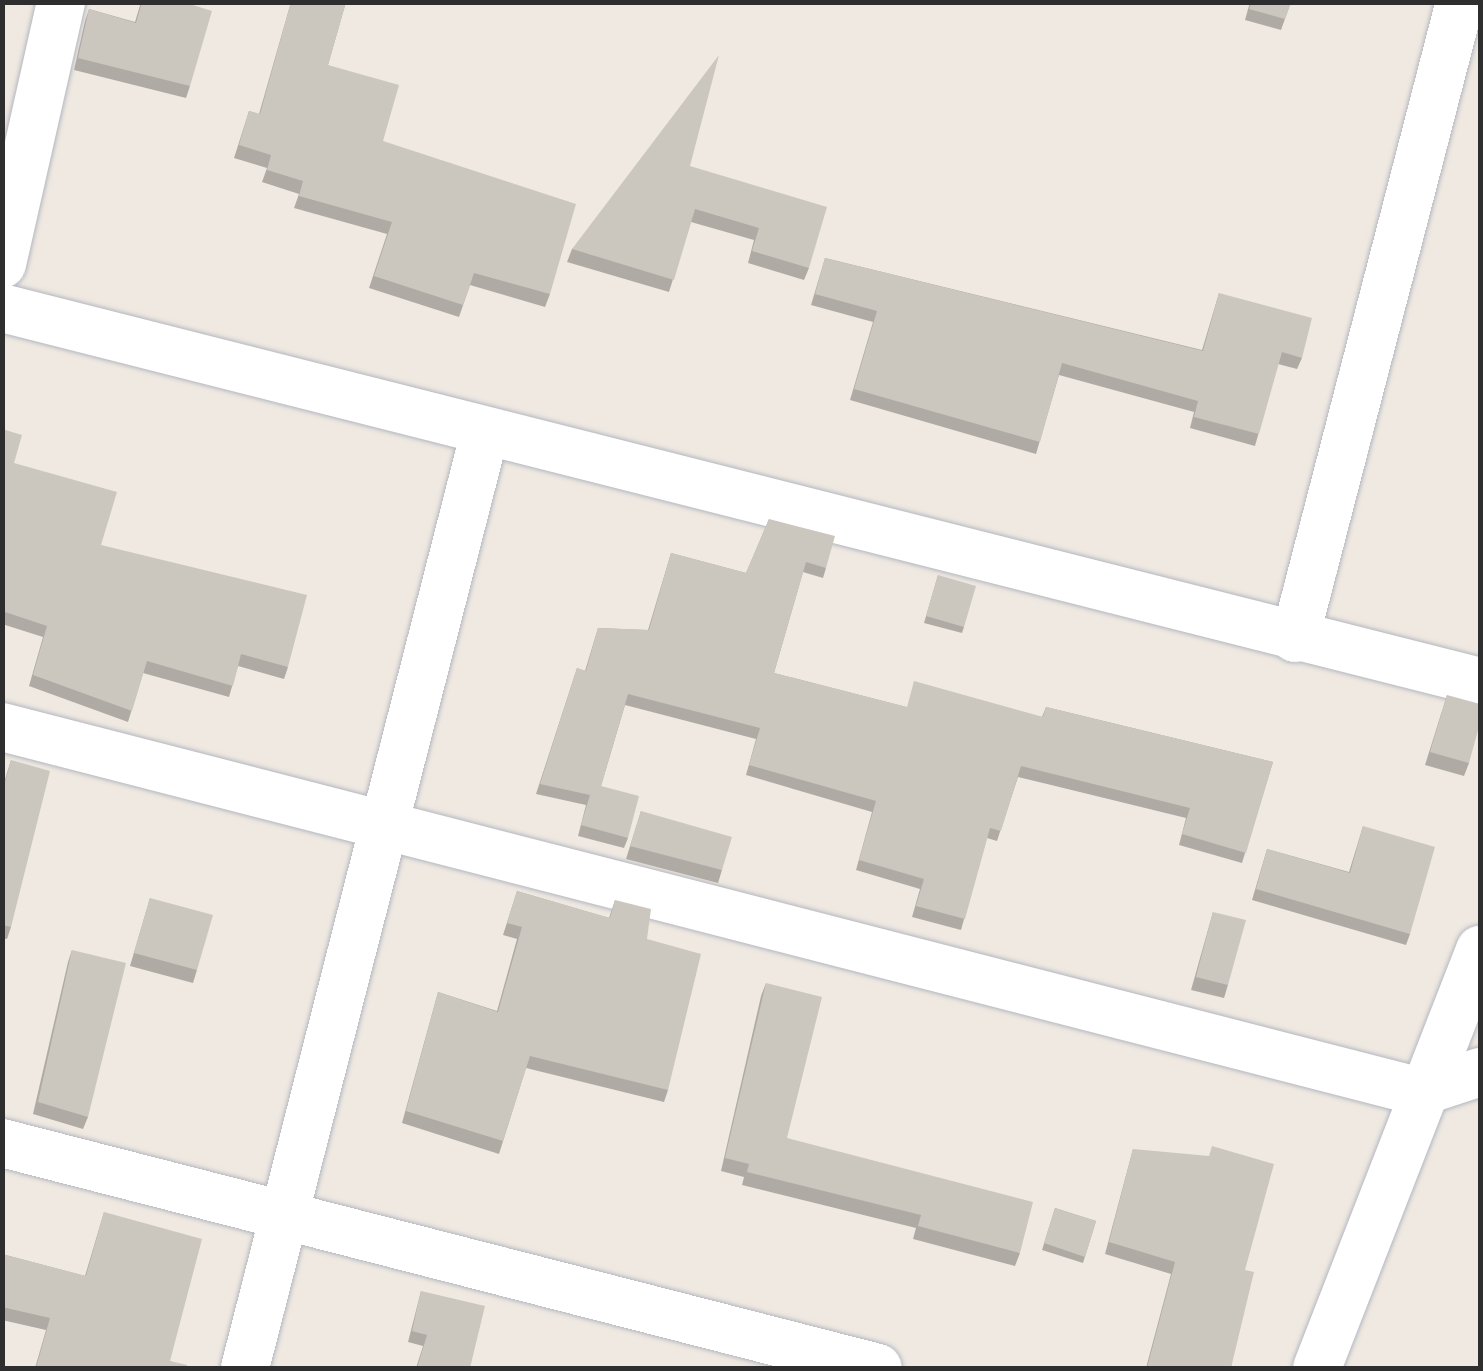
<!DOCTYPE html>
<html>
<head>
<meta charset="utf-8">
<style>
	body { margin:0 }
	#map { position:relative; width:1483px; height:1371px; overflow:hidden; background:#efe9e1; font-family:Arial,sans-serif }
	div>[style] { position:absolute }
	.roads { filter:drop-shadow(0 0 2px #b4b7c1) drop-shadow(0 0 2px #b4b7c1) }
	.minor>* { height:48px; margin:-24px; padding:0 24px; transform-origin:24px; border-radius:24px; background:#fff }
	.wall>* { inset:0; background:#afaba4 }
	.building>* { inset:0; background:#cbc7bf }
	span { translate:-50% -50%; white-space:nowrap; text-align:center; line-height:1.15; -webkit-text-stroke:10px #fff; paint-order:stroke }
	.frame { position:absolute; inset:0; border:5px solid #2e2e2e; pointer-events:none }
</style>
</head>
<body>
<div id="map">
	<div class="roads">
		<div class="minor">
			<div style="left:2px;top:264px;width:269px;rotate:-77.3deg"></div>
			<div style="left:2px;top:308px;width:1525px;rotate:14.2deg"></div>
			<div style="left:1295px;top:638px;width:657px;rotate:-75.46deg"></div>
			<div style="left:2px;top:727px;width:1464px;rotate:14.43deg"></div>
			<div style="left:1420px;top:1092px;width:63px;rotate:-18.4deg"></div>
			<div style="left:2px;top:1143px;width:904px;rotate:14.4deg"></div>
			<div style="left:245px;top:1368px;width:966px;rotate:-75.62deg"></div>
			<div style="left:1317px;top:1368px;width:449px;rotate:-68.7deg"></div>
		</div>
	</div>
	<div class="wall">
		<div style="clip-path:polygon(141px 2px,183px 2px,190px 86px,186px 98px,74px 70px,85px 21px,89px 9px,135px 22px)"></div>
		<div style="clip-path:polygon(291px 2px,346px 2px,328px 65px,383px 141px,550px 294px,545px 307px,470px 285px,459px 317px,369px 288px,387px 234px,294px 208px,299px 194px,262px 182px,267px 168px,234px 158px,249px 111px,259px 114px)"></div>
		<div style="clip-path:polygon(1250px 2px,1291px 2px,1281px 30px,1245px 20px)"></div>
		<div style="clip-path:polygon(690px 166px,809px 268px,804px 280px,748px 263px,754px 240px,691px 222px,669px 292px,567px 262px,572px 249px)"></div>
		<div style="clip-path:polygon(825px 258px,1202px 350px,1219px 293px,1302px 358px,1297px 369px,1278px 364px,1255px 446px,1190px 428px,1194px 412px,1059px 375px,1036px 454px,850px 400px,873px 322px,811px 305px)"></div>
		<div style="clip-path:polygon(2px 429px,14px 463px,101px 545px,288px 667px,284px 679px,238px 666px,229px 697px,143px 673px,128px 722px,29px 686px,43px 637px,2px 624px)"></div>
		<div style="clip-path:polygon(769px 519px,826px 568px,823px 578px,803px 572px,774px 673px,906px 707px,1042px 717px,1046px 707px,1273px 762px,1242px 863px,1179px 845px,1186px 818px,1018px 777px,997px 841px,987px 838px,961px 930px,912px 917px,920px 889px,856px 870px,872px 812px,746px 775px,756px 739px,625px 705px,601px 786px,628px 838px,624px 848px,578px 836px,586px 805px,536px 794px,577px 668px,585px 671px,598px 628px,648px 630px,671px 553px,746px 573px)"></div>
		<div style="clip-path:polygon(938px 575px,964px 627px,962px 633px,924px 623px)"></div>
		<div style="clip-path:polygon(1447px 695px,1469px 763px,1464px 776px,1425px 765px)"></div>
		<div style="clip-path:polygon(11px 760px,11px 927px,7px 939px,2px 938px,2px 789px)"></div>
		<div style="clip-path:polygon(641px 811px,722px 870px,718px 883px,626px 859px)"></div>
		<div style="clip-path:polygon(1363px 826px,1410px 934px,1406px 945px,1252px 900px,1267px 849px,1349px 872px)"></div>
		<div style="clip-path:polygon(517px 891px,609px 918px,615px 900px,647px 939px,668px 1090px,664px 1102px,526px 1068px,499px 1154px,402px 1123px,438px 992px,497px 1011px,517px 939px,503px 935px)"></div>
		<div style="clip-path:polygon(150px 898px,197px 970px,193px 983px,130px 966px)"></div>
		<div style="clip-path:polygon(1213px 912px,1228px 985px,1224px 998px,1191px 990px)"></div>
		<div style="clip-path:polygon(72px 950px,88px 1117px,83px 1129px,33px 1114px,68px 962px)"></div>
		<div style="clip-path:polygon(766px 983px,787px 1138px,1020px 1253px,1015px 1266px,913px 1239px,916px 1228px,742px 1185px,744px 1177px,721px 1171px,761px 996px)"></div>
		<div style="clip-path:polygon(1133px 1149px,1245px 1270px,1231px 1368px,1146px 1368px,1171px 1274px,1105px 1254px)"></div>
		<div style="clip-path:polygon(1055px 1208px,1096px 1221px,1083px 1263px,1042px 1250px)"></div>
		<div style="clip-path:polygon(104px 1212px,170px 1361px,187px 1368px,35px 1368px,46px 1330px,2px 1320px,2px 1254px,85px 1276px)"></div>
		<div style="clip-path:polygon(421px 1291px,470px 1368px,416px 1368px,423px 1346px,408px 1342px)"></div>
	</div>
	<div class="building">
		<div style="clip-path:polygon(142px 2px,183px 2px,212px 11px,190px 86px,78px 58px,89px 9px,136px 23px)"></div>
		<div style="clip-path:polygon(291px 2px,346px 2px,328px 65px,399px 85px,383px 141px,576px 204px,550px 294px,474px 273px,463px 305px,374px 276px,392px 222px,299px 196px,303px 181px,267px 170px,271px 155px,239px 145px,249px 111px,260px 114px)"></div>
		<div style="clip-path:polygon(1251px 2px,1291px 2px,1285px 19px,1249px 9px)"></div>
		<div style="clip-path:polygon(719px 55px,690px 166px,827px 207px,809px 268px,752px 251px,759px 228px,695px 209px,674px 280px,572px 249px)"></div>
		<div style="clip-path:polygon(825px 258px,1203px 351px,1219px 293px,1312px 318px,1302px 358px,1282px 352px,1259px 434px,1194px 417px,1198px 401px,1062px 363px,1040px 442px,854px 389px,877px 311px,815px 294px)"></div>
		<div style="clip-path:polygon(2px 429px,22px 435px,14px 463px,117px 492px,101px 545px,307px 595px,288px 667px,241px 654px,233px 686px,147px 661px,132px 711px,33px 675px,47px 626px,2px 611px)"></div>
		<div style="clip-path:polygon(769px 519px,835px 536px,826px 568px,806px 562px,774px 673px,907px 707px,914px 681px,1043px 717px,1046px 707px,1273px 762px,1246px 853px,1182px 834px,1190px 808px,1021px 766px,1001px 831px,990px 828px,965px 919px,916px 906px,924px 879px,859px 860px,876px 801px,749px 765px,760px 728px,628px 694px,601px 786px,639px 796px,628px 838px,581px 825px,590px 795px,540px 784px,577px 668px,586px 671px,598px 628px,649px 630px,671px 553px,746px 573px)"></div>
		<div style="clip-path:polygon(938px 575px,976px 586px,964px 627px,926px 616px)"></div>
		<div style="clip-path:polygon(1447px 695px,1480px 704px,1480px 723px,1469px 763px,1430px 752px)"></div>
		<div style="clip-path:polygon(11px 760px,50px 771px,11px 927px,2px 925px,2px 793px)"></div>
		<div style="clip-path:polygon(641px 811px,732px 837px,722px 870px,630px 846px)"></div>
		<div style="clip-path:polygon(1363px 826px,1435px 847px,1410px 934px,1256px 889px,1267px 849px,1350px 873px)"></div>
		<div style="clip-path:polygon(517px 891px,610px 918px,615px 900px,651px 909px,647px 939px,701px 954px,668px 1090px,530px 1056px,503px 1141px,406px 1111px,438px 992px,498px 1012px,522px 927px,507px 923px)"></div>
		<div style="clip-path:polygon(150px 898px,213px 915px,197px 970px,134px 953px)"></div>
		<div style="clip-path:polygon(1213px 912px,1246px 920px,1228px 985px,1196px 977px)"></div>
		<div style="clip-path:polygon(72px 950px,126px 963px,88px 1117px,38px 1102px)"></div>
		<div style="clip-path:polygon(766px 983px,822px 997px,787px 1138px,1033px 1202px,1020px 1253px,918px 1226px,921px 1215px,747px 1172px,749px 1164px,725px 1158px)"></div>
		<div style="clip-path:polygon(1212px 1146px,1274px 1164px,1245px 1270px,1254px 1272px,1231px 1368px,1147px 1368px,1175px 1262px,1109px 1242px,1133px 1149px,1209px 1156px)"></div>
		<div style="clip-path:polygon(1055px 1208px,1096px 1221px,1085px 1257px,1044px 1243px)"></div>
		<div style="clip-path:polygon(104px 1212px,202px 1239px,170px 1361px,187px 1365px,187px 1368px,36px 1368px,50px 1318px,2px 1307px,2px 1254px,86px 1276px)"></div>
		<div style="clip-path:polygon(421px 1291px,485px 1306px,470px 1368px,417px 1368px,427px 1335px,412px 1331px)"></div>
	</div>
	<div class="frame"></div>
</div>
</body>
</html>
